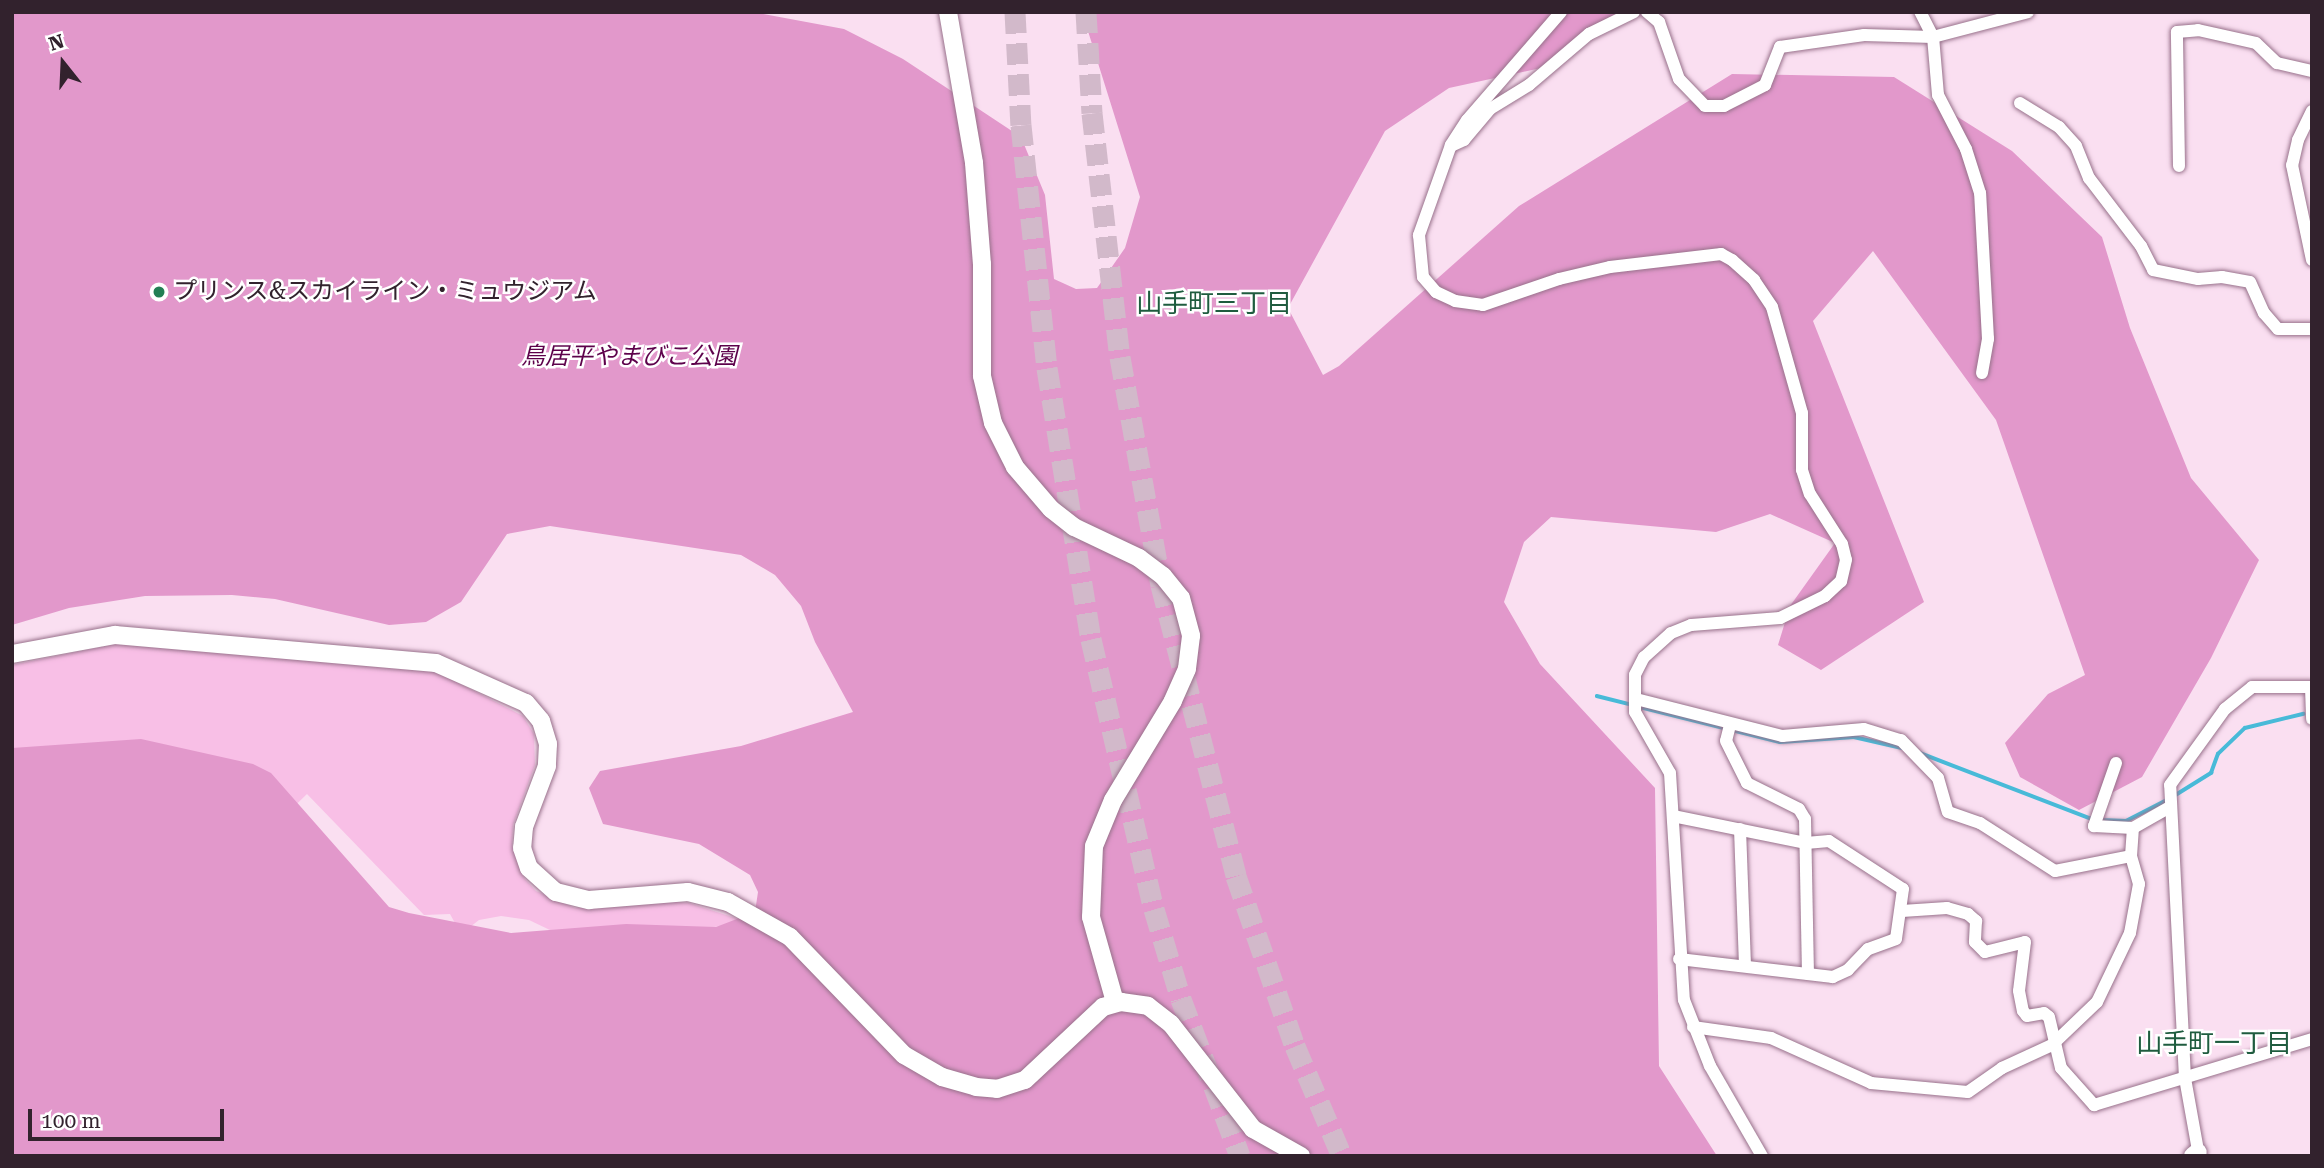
<!DOCTYPE html>
<html>
<head>
<meta charset="utf-8">
<style>
	body { margin:0 }
	#map { position:relative; width:2324px; height:1168px; overflow:hidden; background:#fadff1; font-family:"Roboto Serif","Noto Sans JP",serif }
	div>[style] { position:absolute }
	.green>* { inset:0; background:#f8bfe6 }
	.forest>* { inset:0; background:#e298cb }
	.stream>* { height:3.5px; margin:-1.75px; padding:0 1.75px; transform-origin:1.75px; border-radius:1.75px; background:#48bad8 }
	.highway-tunnel>* { height:21px; margin-top:-10.5px; transform-origin:0; background:repeating-linear-gradient(90deg,#d2b9ca 0 21px,transparent 0 31px) }
	.roads { filter:drop-shadow(0 0 2px #98718b) drop-shadow(0 0 2px #98718b) }
	.street>* { height:12px; margin:-6px; padding:0 6px; transform-origin:6px; border-radius:6px; background:#fff }
	.secondary>* { height:18px; margin:-9px; padding:0 9px; transform-origin:9px; border-radius:9px; background:#fff }
	.dots>* { width:19px; height:19px; translate:-50% -50%; box-sizing:border-box; border:4px solid #fff; border-radius:50% }
	span { translate:-50% -50%; white-space:nowrap; text-align:center; line-height:1.15; -webkit-text-stroke:5px #fff; paint-order:stroke }
	.poi-label { font-size:24px; color:#32222d }
	.left { translate:0 -50%; text-align:left }
	.park-label { font-size:24px; color:#5d024b; font-style:italic }
	.neighbourhood-label { font-size:26px; color:#1f5c3f }
	.frame { position:absolute; inset:0; border:14px solid #32222d; pointer-events:none }
	.north { position:absolute; left:28px; top:28px; width:70px; height:70px; -webkit-text-stroke:5px #fff; paint-order:stroke; rotate:342deg; font-size:19px; font-weight:700; line-height:28px; text-align:center; color:#32222d }
	.north::after { content:''; display:block; margin:auto; width:24px; height:32px; background:#32222d; clip-path:polygon(50% 0,100% 100%,50% 72%,0 100%) }
	.scale { position:absolute; left:28px; top:1109px; width:196px; height:32px; box-sizing:border-box; border:4px solid #32222d; border-top:0; padding-left:9px; font-size:21px; line-height:24px; white-space:nowrap; color:#32222d; -webkit-text-stroke:5px #fff; paint-order:stroke }
</style>
</head>
<body>
<div id="map">
	<div class="green">
		<div style="clip-path:polygon(126px 642px,427px 667px,523px 716px,534px 734px,535px 765px,513px 825px,512px 846px,524px 878px,536px 891px,575px 908px,653px 900px,689px 903px,751px 923px,575px 942px,529px 920px,501px 916px,479px 920px,461px 934px,450px 914px,424px 915px,307px 794px,212px 886px,12px 862px,12px 665px)"></div>
	</div>
	<div class="forest">
		<div style="clip-path:polygon(12px 12px,753px 12px,844px 29px,903px 59px,1021px 137px,1045px 195px,1054px 279px,1076px 289px,1097px 288px,1109px 271px,1125px 248px,1140px 197px,1082px 12px,1625px 12px,1541px 68px,1449px 88px,1385px 131px,1288px 308px,1323px 375px,1339px 366px,1519px 206px,1732px 74px,1894px 77px,2012px 151px,2102px 237px,2130px 328px,2191px 478px,2259px 560px,2211px 658px,2142px 777px,2079px 810px,2020px 777px,2005px 743px,2048px 694px,2085px 675px,1996px 420px,1873px 251px,1813px 321px,1924px 602px,1821px 670px,1778px 645px,1790px 606px,1835px 543px,1770px 514px,1716px 532px,1551px 517px,1524px 542px,1504px 602px,1540px 664px,1655px 788px,1659px 1066px,1717px 1156px,12px 1156px,12px 748px,141px 739px,253px 764px,271px 773px,389px 907px,409px 913px,511px 933px,626px 924px,716px 927px,755px 912px,758px 892px,750px 875px,699px 844px,603px 824px,589px 788px,600px 771px,741px 746px,853px 712px,815px 642px,801px 606px,775px 575px,741px 555px,550px 526px,507px 534px,461px 602px,426px 622px,389px 625px,275px 599px,232px 595px,145px 596px,69px 608px,12px 625px)"></div>
	</div>
	<div class="stream">
		<div style="left:1597px;top:696px;width:36px;rotate:14deg"></div>
		<div style="left:1640px;top:707px;width:144px;rotate:14deg"></div>
		<div style="left:1780px;top:742px;width:74px;rotate:-3.9deg"></div>
		<div style="left:1854px;top:737px;width:49px;rotate:12.9deg"></div>
		<div style="left:1920px;top:753px;width:184px;rotate:21deg"></div>
		<div style="left:2174px;top:796px;width:44px;rotate:-31.9deg"></div>
		<div style="left:2211px;top:773px;width:20px;rotate:-70deg"></div>
		<div style="left:2218px;top:754px;width:37px;rotate:-44deg"></div>
		<div style="left:2245px;top:728px;width:60px;rotate:-13.6deg"></div>
		<div style="left:2100px;top:820px;width:26px;rotate:2deg"></div>
		<div style="left:2126px;top:821px;width:46px;rotate:-27.1deg"></div>
	</div>
	<div class="highway-tunnel">
		<div style="left:1015px;top:12px;width:113px;rotate:87deg"></div>
		<div style="left:1021px;top:125px;width:244px;rotate:83.9deg"></div>
		<div style="left:1047px;top:368px;width:275px;rotate:80.8deg"></div>
		<div style="left:1091px;top:639px;width:277px;rotate:76.9deg"></div>
		<div style="left:1154px;top:909px;width:94px;rotate:73.3deg"></div>
		<div style="left:1181px;top:999px;width:168px;rotate:69.4deg"></div>
		<div style="left:1086px;top:12px;width:101px;rotate:86.6deg"></div>
		<div style="left:1092px;top:113px;width:246px;rotate:83.5deg"></div>
		<div style="left:1120px;top:357px;width:232px;rotate:79.8deg"></div>
		<div style="left:1161px;top:585px;width:301px;rotate:75.5deg"></div>
		<div style="left:1236px;top:876px;width:180px;rotate:70.9deg"></div>
		<div style="left:1295px;top:1046px;width:120px;rotate:66.9deg"></div>
	</div>
	<div class="roads">
		<div class="street">
			<div style="left:1561px;top:12px;width:143px;rotate:131deg"></div>
			<div style="left:1467px;top:120px;width:30px;rotate:123deg"></div>
			<div style="left:1451px;top:145px;width:96px;rotate:109.6deg"></div>
			<div style="left:1419px;top:235px;width:42px;rotate:84.6deg"></div>
			<div style="left:1423px;top:277px;width:20px;rotate:49deg"></div>
			<div style="left:1436px;top:292px;width:21px;rotate:25deg"></div>
			<div style="left:1455px;top:301px;width:28px;rotate:8deg"></div>
			<div style="left:1483px;top:305px;width:80px;rotate:-18.9deg"></div>
			<div style="left:1559px;top:279px;width:52px;rotate:-13.2deg"></div>
			<div style="left:1610px;top:267px;width:112px;rotate:-6.7deg"></div>
			<div style="left:1721px;top:254px;width:13px;rotate:29deg"></div>
			<div style="left:1732px;top:260px;width:30px;rotate:42deg"></div>
			<div style="left:1754px;top:280px;width:32px;rotate:56deg"></div>
			<div style="left:1772px;top:307px;width:110px;rotate:74.2deg"></div>
			<div style="left:1802px;top:413px;width:57px;rotate:90deg"></div>
			<div style="left:1802px;top:470px;width:25px;rotate:72deg"></div>
			<div style="left:1810px;top:494px;width:59px;rotate:57.4deg"></div>
			<div style="left:1842px;top:544px;width:16px;rotate:76deg"></div>
			<div style="left:1846px;top:560px;width:22px;rotate:103deg"></div>
			<div style="left:1841px;top:581px;width:22px;rotate:137deg"></div>
			<div style="left:1825px;top:596px;width:50px;rotate:153.9deg"></div>
			<div style="left:1780px;top:618px;width:89px;rotate:175.5deg"></div>
			<div style="left:1691px;top:625px;width:22px;rotate:158deg"></div>
			<div style="left:1671px;top:633px;width:36px;rotate:138deg"></div>
			<div style="left:1644px;top:657px;width:20px;rotate:117deg"></div>
			<div style="left:1635px;top:675px;width:37px;rotate:90deg"></div>
			<div style="left:1635px;top:712px;width:70px;rotate:60.2deg"></div>
			<div style="left:1670px;top:773px;width:227px;rotate:86.5deg"></div>
			<div style="left:1684px;top:1000px;width:71px;rotate:68.5deg"></div>
			<div style="left:1710px;top:1066px;width:104px;rotate:60deg"></div>
			<div style="left:1647px;top:12px;width:16px;rotate:40deg"></div>
			<div style="left:1659px;top:22px;width:60px;rotate:70.7deg"></div>
			<div style="left:1679px;top:79px;width:37px;rotate:46deg"></div>
			<div style="left:1705px;top:106px;width:19px"></div>
			<div style="left:1724px;top:106px;width:46px;rotate:-27.1deg"></div>
			<div style="left:1765px;top:85px;width:41px;rotate:-68.5deg"></div>
			<div style="left:1780px;top:47px;width:85px;rotate:-8.1deg"></div>
			<div style="left:1864px;top:35px;width:69px;rotate:1.7deg"></div>
			<div style="left:1933px;top:37px;width:28px;rotate:-117deg"></div>
			<div style="left:2020px;top:103px;width:46px;rotate:31.6deg"></div>
			<div style="left:2059px;top:127px;width:25px;rotate:48deg"></div>
			<div style="left:2076px;top:146px;width:35px;rotate:68deg"></div>
			<div style="left:2089px;top:178px;width:86px;rotate:52.6deg"></div>
			<div style="left:2141px;top:246px;width:27px;rotate:63deg"></div>
			<div style="left:2153px;top:270px;width:46px;rotate:11.3deg"></div>
			<div style="left:2198px;top:279px;width:24px;rotate:-5deg"></div>
			<div style="left:2222px;top:277px;width:28px;rotate:10deg"></div>
			<div style="left:2250px;top:282px;width:34px;rotate:66deg"></div>
			<div style="left:2264px;top:313px;width:21px;rotate:49deg"></div>
			<div style="left:2278px;top:329px;width:34px"></div>
			<div style="left:2312px;top:111px;width:32px;rotate:116deg"></div>
			<div style="left:2298px;top:140px;width:26px;rotate:103deg"></div>
			<div style="left:2292px;top:165px;width:97px;rotate:78.1deg"></div>
			<div style="left:1453px;top:145px;width:12px;rotate:-24deg"></div>
			<div style="left:1464px;top:140px;width:40px;rotate:-50deg"></div>
			<div style="left:1490px;top:109px;width:46px;rotate:-31.6deg"></div>
			<div style="left:1529px;top:85px;width:79px;rotate:-40.4deg"></div>
			<div style="left:1589px;top:34px;width:50px;rotate:-26.1deg"></div>
			<div style="left:2179px;top:166px;width:134px;rotate:-90.9deg"></div>
			<div style="left:2177px;top:32px;width:21px;rotate:-5deg"></div>
			<div style="left:2198px;top:30px;width:59px;rotate:12.6deg"></div>
			<div style="left:2256px;top:43px;width:29px;rotate:44deg"></div>
			<div style="left:2277px;top:63px;width:36px;rotate:13deg"></div>
			<div style="left:1982px;top:373px;width:35px;rotate:-80deg"></div>
			<div style="left:1988px;top:339px;width:146px;rotate:-93.1deg"></div>
			<div style="left:1980px;top:193px;width:46px;rotate:-107.7deg"></div>
			<div style="left:1966px;top:149px;width:61px;rotate:-117.4deg"></div>
			<div style="left:1938px;top:95px;width:58px;rotate:-94.9deg"></div>
			<div style="left:1933px;top:37px;width:98px;rotate:-14.7deg"></div>
			<div style="left:2311px;top:687px;width:32px;rotate:88deg"></div>
			<div style="left:1636px;top:699px;width:151px;rotate:14.2deg"></div>
			<div style="left:1782px;top:736px;width:82px;rotate:-4.9deg"></div>
			<div style="left:1864px;top:729px;width:39px;rotate:17deg"></div>
			<div style="left:1901px;top:740px;width:53px;rotate:45.8deg"></div>
			<div style="left:1938px;top:778px;width:35px;rotate:74deg"></div>
			<div style="left:1948px;top:812px;width:34px;rotate:19deg"></div>
			<div style="left:1980px;top:823px;width:89px;rotate:32.6deg"></div>
			<div style="left:2055px;top:871px;width:77px;rotate:-11.2deg"></div>
			<div style="left:1730px;top:725px;width:16px;rotate:104deg"></div>
			<div style="left:1726px;top:741px;width:47px;rotate:63.4deg"></div>
			<div style="left:1747px;top:783px;width:58px;rotate:26.6deg"></div>
			<div style="left:1799px;top:809px;width:12px;rotate:59deg"></div>
			<div style="left:1805px;top:819px;width:155px;rotate:88.9deg"></div>
			<div style="left:2116px;top:763px;width:67px;rotate:109.2deg"></div>
			<div style="left:2094px;top:826px;width:39px;rotate:3deg"></div>
			<div style="left:1673px;top:816px;width:136px;rotate:11.5deg"></div>
			<div style="left:1806px;top:843px;width:23px;rotate:-5deg"></div>
			<div style="left:1829px;top:841px;width:88px;rotate:33deg"></div>
			<div style="left:1903px;top:889px;width:50px;rotate:98deg"></div>
			<div style="left:1896px;top:939px;width:30px;rotate:160deg"></div>
			<div style="left:1868px;top:949px;width:29px;rotate:134deg"></div>
			<div style="left:1848px;top:970px;width:17px;rotate:155deg"></div>
			<div style="left:1833px;top:977px;width:155px;rotate:-173.3deg"></div>
			<div style="left:1740px;top:829px;width:136px;rotate:87.9deg"></div>
			<div style="left:1902px;top:911px;width:45px;rotate:-3.8deg"></div>
			<div style="left:1947px;top:908px;width:22px;rotate:16deg"></div>
			<div style="left:1968px;top:914px;width:11px;rotate:41deg"></div>
			<div style="left:1976px;top:921px;width:21px;rotate:93deg"></div>
			<div style="left:1975px;top:942px;width:14px;rotate:45deg"></div>
			<div style="left:1985px;top:952px;width:41px;rotate:-14deg"></div>
			<div style="left:2025px;top:942px;width:49px;rotate:97deg"></div>
			<div style="left:2019px;top:991px;width:20px;rotate:79deg"></div>
			<div style="left:2023px;top:1011px;width:6px;rotate:51deg"></div>
			<div style="left:2027px;top:1016px;width:17px;rotate:-10deg"></div>
			<div style="left:2044px;top:1013px;width:6px;rotate:39deg"></div>
			<div style="left:2049px;top:1017px;width:52px;rotate:76.8deg"></div>
			<div style="left:2061px;top:1068px;width:50px;rotate:48.3deg"></div>
			<div style="left:2094px;top:1105px;width:228px;rotate:-16.8deg"></div>
			<div style="left:1693px;top:1027px;width:79px;rotate:8deg"></div>
			<div style="left:1771px;top:1038px;width:110px;rotate:24.2deg"></div>
			<div style="left:1871px;top:1083px;width:97px;rotate:5.3deg"></div>
			<div style="left:1968px;top:1092px;width:42px;rotate:-35.2deg"></div>
			<div style="left:2002px;top:1068px;width:55px;rotate:-24.7deg"></div>
			<div style="left:2052px;top:1045px;width:62px;rotate:-43.7deg"></div>
			<div style="left:2097px;top:1002px;width:76px;rotate:-64.4deg"></div>
			<div style="left:2130px;top:933px;width:50px;rotate:-79.6deg"></div>
			<div style="left:2139px;top:884px;width:29px;rotate:-106deg"></div>
			<div style="left:2131px;top:856px;width:28px;rotate:-86deg"></div>
			<div style="left:2133px;top:828px;width:40px;rotate:-29.7deg"></div>
			<div style="left:2199px;top:1156px;width:79px;rotate:-100.2deg"></div>
			<div style="left:2185px;top:1078px;width:293px;rotate:-92.9deg"></div>
			<div style="left:2170px;top:785px;width:94px;rotate:-54.1deg"></div>
			<div style="left:2225px;top:709px;width:35px;rotate:-39deg"></div>
			<div style="left:2252px;top:687px;width:60px"></div>
		</div>
		<div class="secondary">
			<div style="left:948px;top:12px;width:153px;rotate:80.2deg"></div>
			<div style="left:974px;top:163px;width:101px;rotate:85.5deg"></div>
			<div style="left:982px;top:264px;width:112px;rotate:90deg"></div>
			<div style="left:982px;top:376px;width:48px;rotate:76.8deg"></div>
			<div style="left:993px;top:423px;width:49px;rotate:63.4deg"></div>
			<div style="left:1015px;top:467px;width:55px;rotate:49.4deg"></div>
			<div style="left:1051px;top:509px;width:29px;rotate:38deg"></div>
			<div style="left:1074px;top:527px;width:72px;rotate:25.5deg"></div>
			<div style="left:1139px;top:558px;width:30px;rotate:37deg"></div>
			<div style="left:1163px;top:576px;width:28px;rotate:51deg"></div>
			<div style="left:1181px;top:598px;width:39px;rotate:75deg"></div>
			<div style="left:1191px;top:636px;width:33px;rotate:97deg"></div>
			<div style="left:1187px;top:669px;width:35px;rotate:114deg"></div>
			<div style="left:1173px;top:701px;width:116px;rotate:121.2deg"></div>
			<div style="left:1113px;top:800px;width:50px;rotate:112.4deg"></div>
			<div style="left:1094px;top:846px;width:71px;rotate:92.4deg"></div>
			<div style="left:1091px;top:917px;width:88px;rotate:74.2deg"></div>
			<div style="left:12px;top:654px;width:105px;rotate:-10.5deg"></div>
			<div style="left:115px;top:635px;width:322px;rotate:5deg"></div>
			<div style="left:436px;top:663px;width:98px;rotate:24deg"></div>
			<div style="left:526px;top:703px;width:23px;rotate:50deg"></div>
			<div style="left:541px;top:721px;width:24px;rotate:73deg"></div>
			<div style="left:548px;top:744px;width:22px;rotate:93deg"></div>
			<div style="left:547px;top:766px;width:65px;rotate:110.7deg"></div>
			<div style="left:524px;top:827px;width:21px;rotate:95deg"></div>
			<div style="left:522px;top:848px;width:21px;rotate:71deg"></div>
			<div style="left:529px;top:868px;width:36px;rotate:42deg"></div>
			<div style="left:556px;top:892px;width:34px;rotate:14deg"></div>
			<div style="left:589px;top:900px;width:99px;rotate:-4.6deg"></div>
			<div style="left:688px;top:892px;width:41px;rotate:14deg"></div>
			<div style="left:728px;top:902px;width:71px;rotate:29.4deg"></div>
			<div style="left:790px;top:937px;width:164px;rotate:46deg"></div>
			<div style="left:904px;top:1055px;width:44px;rotate:30.1deg"></div>
			<div style="left:942px;top:1077px;width:35px;rotate:16deg"></div>
			<div style="left:976px;top:1087px;width:21px;rotate:5deg"></div>
			<div style="left:997px;top:1089px;width:29px;rotate:-18deg"></div>
			<div style="left:1025px;top:1080px;width:107px;rotate:-43.1deg"></div>
			<div style="left:1103px;top:1007px;width:19px;rotate:-16deg"></div>
			<div style="left:1121px;top:1002px;width:27px;rotate:8deg"></div>
			<div style="left:1148px;top:1006px;width:29px;rotate:38deg"></div>
			<div style="left:1171px;top:1024px;width:133px;rotate:52deg"></div>
			<div style="left:1253px;top:1129px;width:55px;rotate:29.4deg"></div>
			<div style="left:2193px;top:1156px;width:6px;rotate:-39deg"></div>
		</div>
	</div>
	<div class="dots">
		<div style="left:159px;top:292px;background:#227e54"></div>
	</div>
	<div class="poi-label">
		<span class="left" style="left:173px;top:292px">プリンス&amp;スカイライン・ミュウジアム</span>
	</div>
	<div class="park-label">
		<span style="left:629px;top:357px">鳥居平やまびこ公園</span>
	</div>
	<div class="neighbourhood-label">
		<span style="left:1214px;top:304px">山手町三丁目</span>
		<span style="left:2214px;top:1044px">山手町一丁目</span>
	</div>
	<div class="frame"></div>
	<div class="north">N</div>
	<div class="scale">100 m</div>
</div>
</body>
</html>
